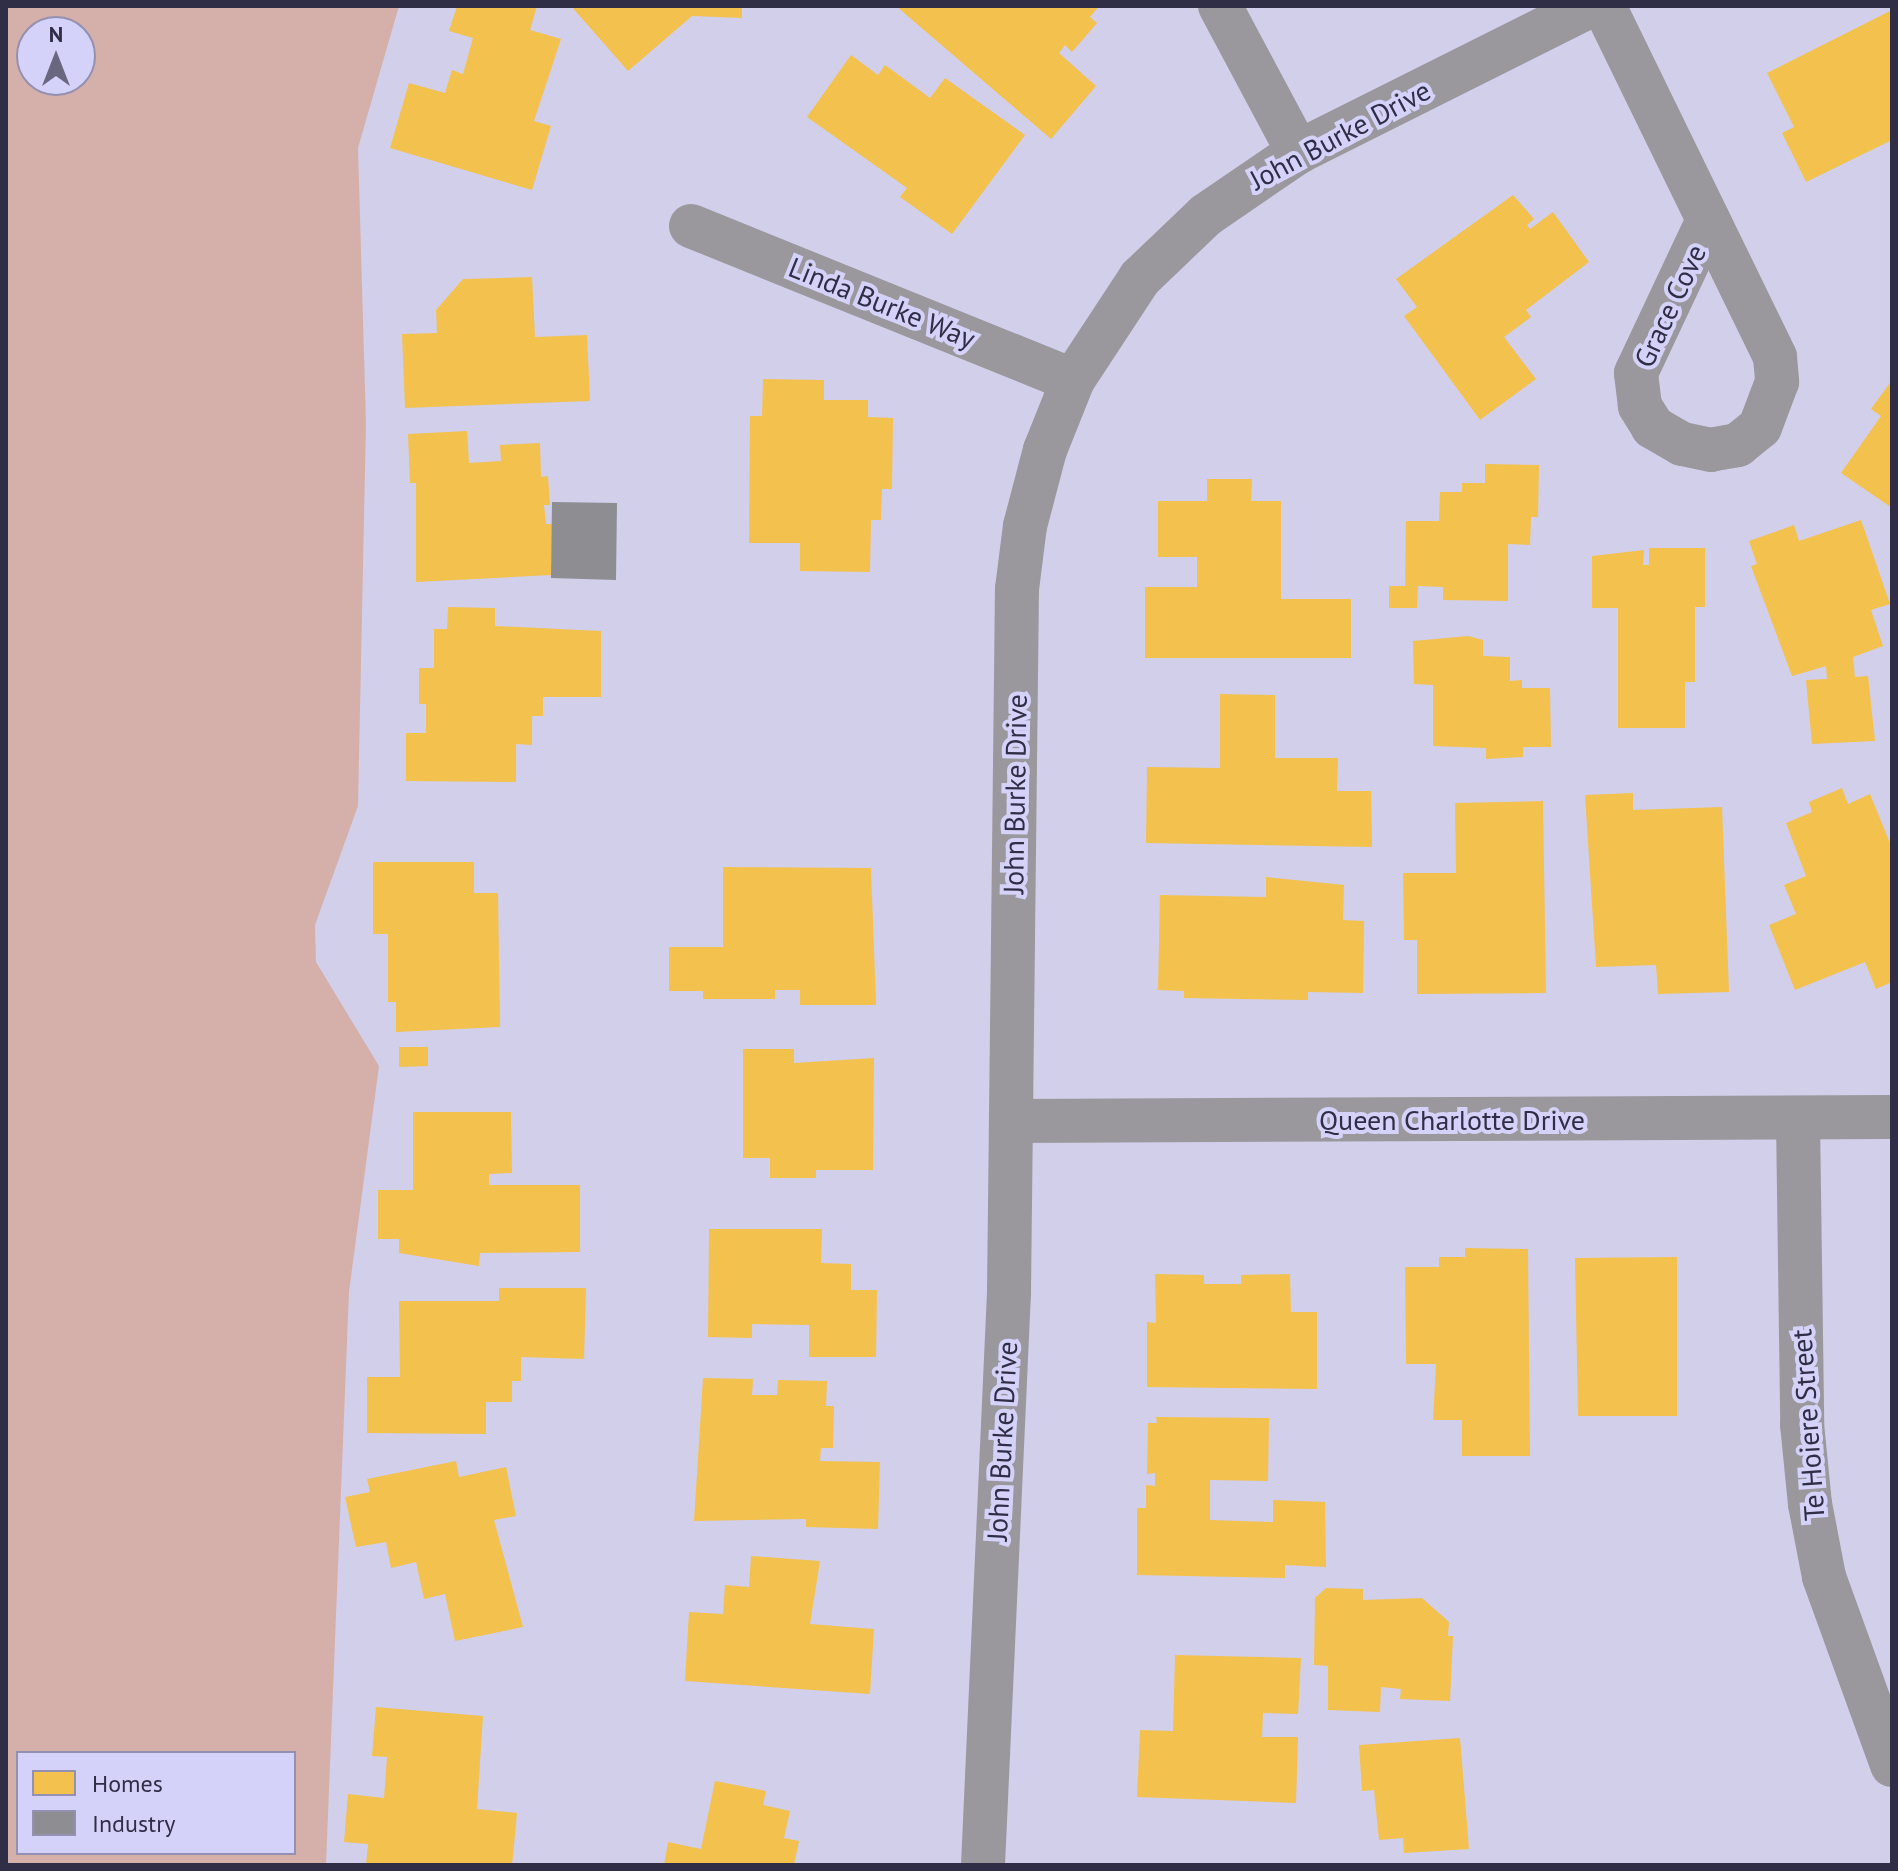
<!DOCTYPE html>
<html>
<head>
<meta charset="utf-8">
<style>
	body { margin:0 }
	#map { position:relative; width:1898px; height:1871px; overflow:hidden; background:#d2cfeb; font-family:"PT Sans",sans-serif }
	div>[style] { position:absolute }
	.green>* { inset:0; background:#d5b0aa }
	.homes>* { inset:0; background:#f2c14e }
	.industry>* { inset:0; background:#8d8d92 }
	.minor>* { height:44px; margin:-22px; padding:0 22px; transform-origin:22px; border-radius:22px; background:#9a989d }
	span { translate:-50% -50%; white-space:nowrap; text-align:center; line-height:1.15; -webkit-text-stroke:8px #d5d2f9; paint-order:stroke }
	.street-label { font-size:28px; color:#302d46 }
	.frame { position:absolute; inset:0; border:8px solid #302d46; pointer-events:none }
	.legend { position:absolute; left:16px; top:1751px; width:280px; height:104px; box-sizing:border-box; background:#d5d2f9; border:2px solid #9390b1; margin:0; padding:10px 14px; list-style:none; font-size:24px; color:#302d46 }
	.legend li { display:flex; align-items:center; gap:16px; height:40px }
	.legend b { width:40px; border:2px solid #9390b1 }
	.north { position:absolute; left:16px; top:16px; width:80px; height:80px; box-sizing:border-box; background:#d5d2f9; border:2px solid #9390b1; border-radius:50%; rotate:0deg; font-size:22px; font-weight:700; line-height:32px; text-align:center; color:#302d46 }
	.north::after { content:''; display:block; margin:auto; width:28px; height:36px; background:#696680; clip-path:polygon(50% 0,100% 100%,50% 72%,0 100%) }
</style>
</head>
<body>
<div id="map">
	<div class="green">
		<div style="clip-path:polygon(evenodd,6px 6px,399px 6px,358px 148px,366px 423px,358px 806px,315px 925px,316px 962px,379px 1066px,349px 1292px,326px 1865px,6px 1865px,6px 6px,32px 32px,80px 32px,80px 80px,32px 80px,32px 32px,6px 6px,18px 1753px,294px 1753px,294px 1853px,18px 1853px,18px 1753px)"></div>
	</div>
	<div class="homes">
		<div style="clip-path:polygon(457px 6px,537px 6px,530px 30px,561px 39px,534px 121px,551px 126px,532px 190px,390px 148px,409px 83px,445px 93px,452px 70px,463px 74px,473px 38px,449px 31px)"></div>
		<div style="clip-path:polygon(571px 6px,742px 6px,742px 18px,692px 16px,628px 71px)"></div>
		<div style="clip-path:polygon(896px 6px,1099px 6px,1090px 17px,1097px 23px,1072px 52px,1065px 45px,1059px 53px,1096px 86px,1051px 139px)"></div>
		<div style="clip-path:polygon(1892px 10px,1892px 140px,1806px 182px,1782px 133px,1794px 127px,1767px 73px)"></div>
		<div style="clip-path:polygon(851px 55px,878px 75px,885px 65px,930px 98px,945px 78px,1025px 135px,952px 234px,900px 197px,907px 188px,807px 117px)"></div>
		<div style="clip-path:polygon(1513px 195px,1534px 219px,1527px 225px,1530px 229px,1553px 212px,1589px 262px,1526px 310px,1531px 317px,1504px 337px,1536px 379px,1480px 420px,1404px 316px,1417px 307px,1396px 279px)"></div>
		<div style="clip-path:polygon(532px 277px,535px 337px,587px 335px,590px 401px,405px 408px,402px 334px,437px 333px,436px 310px,463px 279px)"></div>
		<div style="clip-path:polygon(763px 379px,824px 380px,824px 400px,868px 400px,868px 417px,893px 418px,892px 489px,882px 489px,881px 520px,871px 520px,870px 572px,800px 571px,800px 543px,749px 543px,750px 416px,762px 416px)"></div>
		<div style="clip-path:polygon(1892px 380px,1892px 508px,1841px 473px,1881px 416px,1871px 409px)"></div>
		<div style="clip-path:polygon(467px 431px,469px 463px,501px 461px,500px 445px,540px 443px,541px 477px,548px 476px,550px 505px,544px 505px,546px 524px,552px 524px,551px 575px,416px 582px,416px 483px,410px 483px,408px 434px)"></div>
		<div style="clip-path:polygon(1485px 464px,1539px 465px,1538px 517px,1531px 517px,1530px 545px,1508px 544px,1508px 601px,1443px 600px,1443px 587px,1418px 586px,1417px 608px,1389px 608px,1389px 586px,1405px 586px,1406px 521px,1439px 521px,1440px 492px,1462px 492px,1462px 483px,1485px 483px)"></div>
		<div style="clip-path:polygon(1207px 479px,1252px 479px,1251px 501px,1281px 501px,1281px 599px,1351px 599px,1351px 658px,1145px 658px,1145px 587px,1197px 587px,1197px 557px,1158px 557px,1158px 501px,1207px 501px)"></div>
		<div style="clip-path:polygon(1861px 520px,1890px 604px,1871px 610px,1883px 646px,1853px 657px,1855px 677px,1868px 676px,1875px 741px,1812px 744px,1806px 680px,1827px 679px,1826px 666px,1792px 676px,1751px 566px,1757px 564px,1749px 541px,1794px 525px,1799px 541px)"></div>
		<div style="clip-path:polygon(1649px 548px,1705px 548px,1705px 607px,1695px 607px,1695px 682px,1685px 682px,1685px 728px,1618px 728px,1618px 608px,1592px 608px,1592px 556px,1644px 550px,1643px 565px,1649px 565px)"></div>
		<div style="clip-path:polygon(448px 607px,495px 608px,495px 626px,601px 631px,601px 697px,543px 697px,543px 716px,532px 716px,532px 745px,516px 744px,516px 782px,406px 781px,406px 733px,426px 733px,426px 704px,419px 704px,419px 668px,434px 668px,434px 629px,447px 629px)"></div>
		<div style="clip-path:polygon(1468px 636px,1483px 640px,1483px 656px,1510px 657px,1510px 681px,1522px 680px,1522px 688px,1550px 688px,1551px 747px,1523px 747px,1523px 757px,1486px 759px,1486px 748px,1433px 746px,1433px 685px,1414px 684px,1413px 641px)"></div>
		<div style="clip-path:polygon(1220px 694px,1275px 695px,1275px 758px,1338px 758px,1337px 791px,1371px 791px,1372px 847px,1146px 843px,1147px 767px,1220px 768px)"></div>
		<div style="clip-path:polygon(1842px 788px,1848px 804px,1870px 794px,1892px 848px,1892px 982px,1876px 989px,1865px 962px,1795px 990px,1769px 925px,1796px 914px,1784px 885px,1806px 876px,1786px 823px,1812px 812px,1809px 802px)"></div>
		<div style="clip-path:polygon(1633px 793px,1633px 810px,1722px 807px,1729px 992px,1658px 994px,1656px 965px,1596px 967px,1585px 795px)"></div>
		<div style="clip-path:polygon(1543px 801px,1546px 993px,1417px 994px,1417px 940px,1404px 940px,1403px 873px,1456px 873px,1455px 803px)"></div>
		<div style="clip-path:polygon(373px 862px,474px 862px,474px 893px,498px 893px,500px 1027px,396px 1032px,396px 1002px,388px 1002px,388px 934px,373px 934px)"></div>
		<div style="clip-path:polygon(723px 867px,871px 868px,876px 1005px,800px 1005px,800px 990px,775px 990px,775px 999px,703px 999px,703px 991px,669px 991px,669px 947px,723px 947px)"></div>
		<div style="clip-path:polygon(1266px 877px,1344px 885px,1343px 920px,1364px 921px,1363px 993px,1308px 992px,1308px 1000px,1184px 998px,1184px 991px,1158px 990px,1160px 895px,1266px 897px)"></div>
		<div style="clip-path:polygon(399px 1047px,428px 1047px,428px 1066px,399px 1067px)"></div>
		<div style="clip-path:polygon(743px 1049px,794px 1049px,794px 1063px,874px 1058px,873px 1170px,816px 1170px,816px 1178px,770px 1178px,770px 1158px,743px 1158px)"></div>
		<div style="clip-path:polygon(413px 1112px,511px 1112px,512px 1173px,489px 1174px,489px 1185px,580px 1185px,580px 1252px,480px 1253px,479px 1266px,399px 1253px,399px 1239px,378px 1239px,378px 1190px,413px 1190px)"></div>
		<div style="clip-path:polygon(709px 1229px,822px 1229px,821px 1263px,851px 1264px,851px 1290px,877px 1290px,876px 1357px,809px 1357px,809px 1325px,752px 1324px,752px 1338px,708px 1337px)"></div>
		<div style="clip-path:polygon(1465px 1248px,1528px 1249px,1530px 1456px,1462px 1456px,1462px 1420px,1433px 1420px,1436px 1364px,1406px 1364px,1405px 1267px,1439px 1267px,1439px 1257px,1465px 1257px)"></div>
		<div style="clip-path:polygon(1677px 1257px,1677px 1416px,1578px 1416px,1575px 1258px)"></div>
		<div style="clip-path:polygon(1155px 1274px,1204px 1275px,1204px 1284px,1241px 1284px,1241px 1275px,1290px 1274px,1291px 1312px,1317px 1312px,1317px 1389px,1147px 1387px,1147px 1322px,1156px 1323px)"></div>
		<div style="clip-path:polygon(499px 1288px,586px 1288px,584px 1359px,521px 1357px,521px 1381px,512px 1381px,512px 1402px,486px 1402px,486px 1434px,367px 1433px,367px 1377px,400px 1377px,399px 1301px,499px 1301px)"></div>
		<div style="clip-path:polygon(703px 1378px,753px 1379px,752px 1395px,777px 1395px,778px 1380px,827px 1381px,826px 1406px,834px 1406px,833px 1448px,821px 1448px,820px 1461px,880px 1462px,878px 1529px,806px 1527px,806px 1519px,694px 1521px)"></div>
		<div style="clip-path:polygon(1156px 1417px,1269px 1418px,1268px 1481px,1210px 1480px,1210px 1520px,1273px 1522px,1273px 1500px,1325px 1502px,1326px 1567px,1285px 1565px,1285px 1578px,1137px 1575px,1137px 1508px,1146px 1508px,1146px 1485px,1155px 1486px,1155px 1473px,1147px 1474px,1148px 1423px,1157px 1423px)"></div>
		<div style="clip-path:polygon(456px 1461px,459px 1477px,506px 1467px,516px 1516px,494px 1520px,523px 1627px,455px 1641px,445px 1594px,424px 1599px,416px 1562px,391px 1568px,386px 1542px,356px 1547px,345px 1497px,370px 1492px,367px 1479px)"></div>
		<div style="clip-path:polygon(751px 1556px,820px 1561px,810px 1624px,874px 1629px,870px 1694px,685px 1681px,689px 1612px,723px 1614px,725px 1585px,749px 1587px)"></div>
		<div style="clip-path:polygon(1326px 1588px,1363px 1589px,1363px 1600px,1422px 1598px,1449px 1622px,1448px 1636px,1453px 1636px,1450px 1701px,1400px 1699px,1401px 1689px,1381px 1687px,1380px 1712px,1328px 1710px,1328px 1666px,1314px 1665px,1315px 1598px)"></div>
		<div style="clip-path:polygon(1175px 1655px,1301px 1658px,1298px 1714px,1263px 1713px,1262px 1737px,1298px 1737px,1296px 1803px,1137px 1797px,1140px 1730px,1173px 1731px)"></div>
		<div style="clip-path:polygon(376px 1707px,483px 1716px,477px 1809px,517px 1813px,512px 1865px,366px 1865px,368px 1844px,344px 1842px,348px 1794px,384px 1798px,387px 1757px,372px 1756px)"></div>
		<div style="clip-path:polygon(1460px 1738px,1469px 1849px,1404px 1853px,1403px 1838px,1379px 1840px,1374px 1790px,1362px 1791px,1359px 1745px)"></div>
		<div style="clip-path:polygon(715px 1781px,766px 1791px,763px 1805px,790px 1811px,784px 1838px,799px 1841px,794px 1865px,664px 1865px,668px 1842px,701px 1849px)"></div>
	</div>
	<div class="industry">
		<div style="clip-path:polygon(552px 502px,617px 503px,616px 580px,551px 578px)"></div>
	</div>
	<div class="minor">
		<div style="left:1220px;top:6px;width:166px;rotate:61.9deg"></div>
		<div style="left:1604px;top:6px;width:390px;rotate:64deg"></div>
		<div style="left:1775px;top:357px;width:25px;rotate:85deg"></div>
		<div style="left:1777px;top:382px;width:48px;rotate:110.7deg"></div>
		<div style="left:1760px;top:427px;width:28px;rotate:141deg"></div>
		<div style="left:1738px;top:445px;width:27px;rotate:170deg"></div>
		<div style="left:1711px;top:450px;width:30px;rotate:-168deg"></div>
		<div style="left:1682px;top:444px;width:34px;rotate:-150deg"></div>
		<div style="left:1653px;top:427px;width:25px;rotate:-122deg"></div>
		<div style="left:1640px;top:406px;width:33px;rotate:-97deg"></div>
		<div style="left:1636px;top:373px;width:169px;rotate:-64.8deg"></div>
		<div style="left:691px;top:226px;width:412px;rotate:22deg"></div>
		<div style="left:1798px;top:1120px;width:304px;rotate:89.2deg"></div>
		<div style="left:1802px;top:1424px;width:80px;rotate:84.3deg"></div>
		<div style="left:1810px;top:1504px;width:74px;rotate:79.1deg"></div>
		<div style="left:1824px;top:1577px;width:200px;rotate:70.1deg"></div>
		<div style="left:1012px;top:1121px;width:880px;rotate:-0.26deg"></div>
		<div style="left:983px;top:1865px;width:574px;rotate:-87.4deg"></div>
		<div style="left:1009px;top:1292px;width:703px;rotate:-89.35deg"></div>
		<div style="left:1017px;top:589px;width:64px;rotate:-82.8deg"></div>
		<div style="left:1025px;top:526px;width:79px;rotate:-75.3deg"></div>
		<div style="left:1045px;top:450px;width:75px;rotate:-68.2deg"></div>
		<div style="left:1073px;top:380px;width:122px;rotate:-56.7deg"></div>
		<div style="left:1140px;top:278px;width:91px;rotate:-43.7deg"></div>
		<div style="left:1206px;top:215px;width:112px;rotate:-34.4deg"></div>
		<div style="left:1298px;top:152px;width:326px;rotate:-26.6deg"></div>
	</div>
	<div class="street-label">
		<span style="left:1340px;top:135px;rotate:-28deg">John Burke Drive</span>
		<span style="left:882px;top:303px;rotate:22deg">Linda Burke Way</span>
		<span style="left:1670px;top:306px;rotate:-65deg">Grace Cove</span>
		<span style="left:1015px;top:794px;rotate:-89deg">John Burke Drive</span>
		<span style="left:1452px;top:1120px">Queen Charlotte Drive</span>
		<span style="left:1808px;top:1425px;rotate:-94deg">Te Hoiere Street</span>
		<span style="left:1002px;top:1441px;rotate:-87deg">John Burke Drive</span>
	</div>
	<div class="frame"></div>
	<ul class="legend">
	<li><b style="height:22px;background:#f2c14e"></b>Homes</li>
	<li><b style="height:22px;background:#8d8d92"></b>Industry</li>
	</ul>
	<div class="north">N</div>
</div>
</body>
</html>
